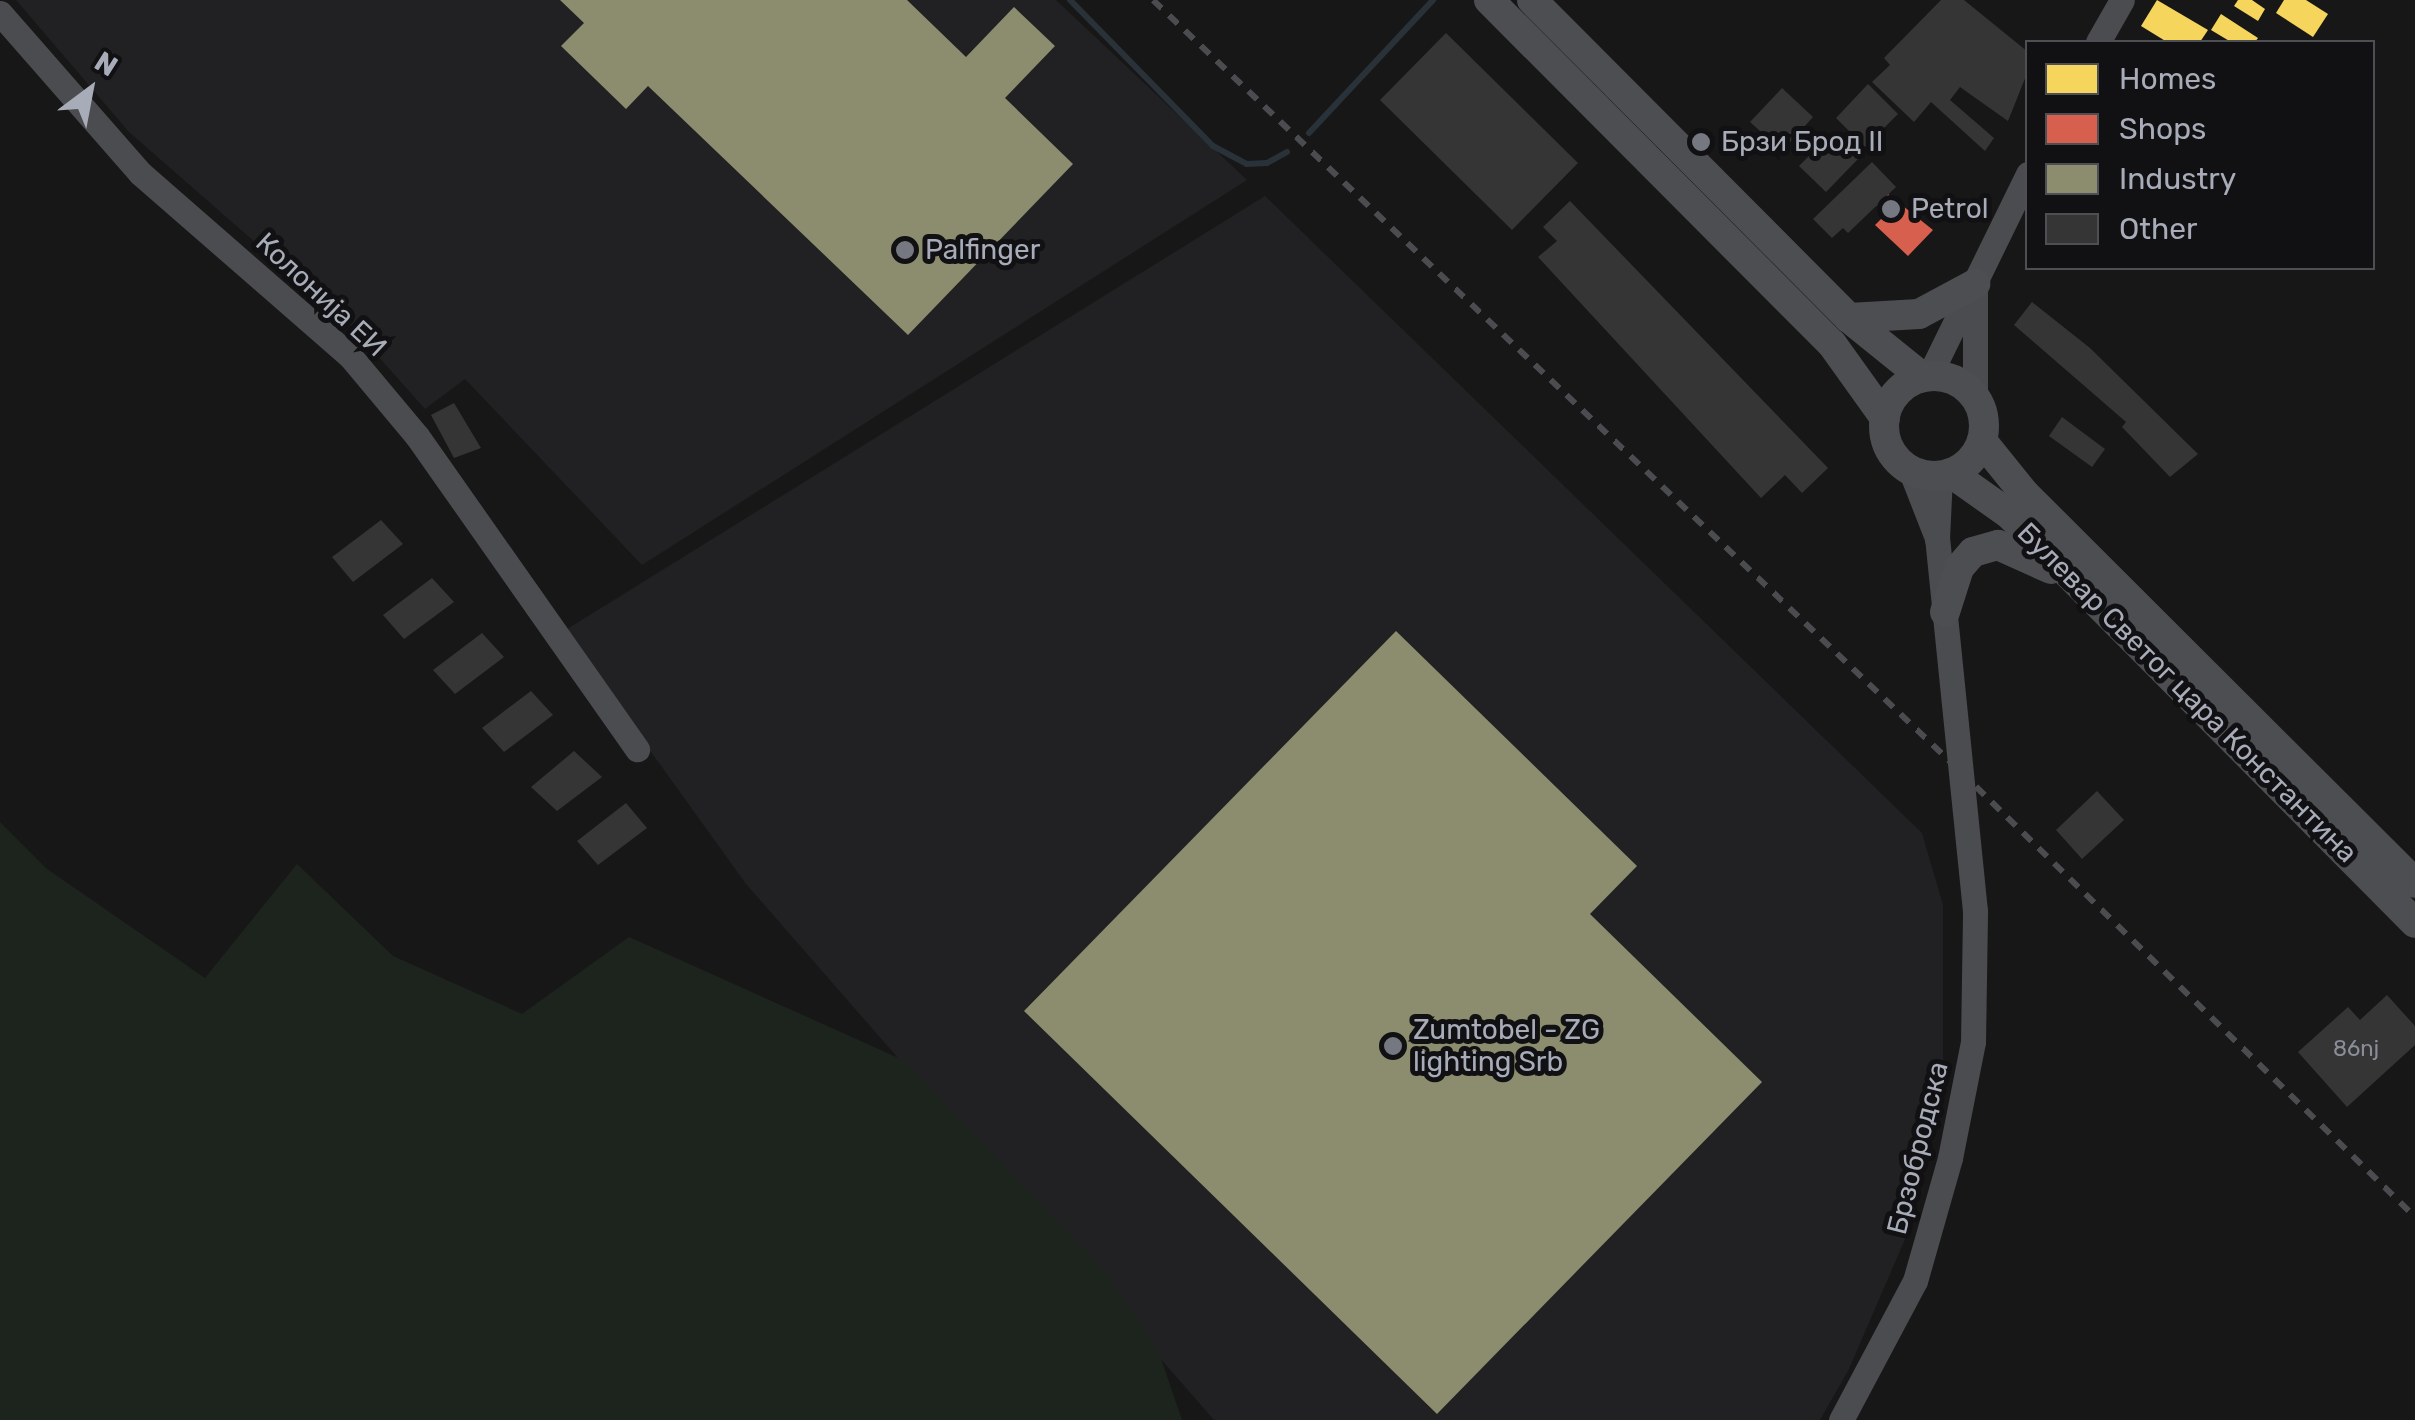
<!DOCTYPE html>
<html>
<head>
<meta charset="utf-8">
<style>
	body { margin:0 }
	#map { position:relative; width:2415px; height:1420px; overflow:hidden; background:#171717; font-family:Rubik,sans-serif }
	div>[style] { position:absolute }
	.built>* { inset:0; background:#212123 }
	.green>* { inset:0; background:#1d241e }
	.homes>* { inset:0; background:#f6d55c }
	.shops>* { inset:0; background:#d6604d }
	.industry>* { inset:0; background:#8c8c6e }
	.stream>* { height:6px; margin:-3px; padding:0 3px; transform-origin:3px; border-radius:3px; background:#293139 }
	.building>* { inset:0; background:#353536 }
	.minor>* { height:25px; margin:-12.5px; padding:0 12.5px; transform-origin:12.5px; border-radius:12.5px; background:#4b4c50 }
	.major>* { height:30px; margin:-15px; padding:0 15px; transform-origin:15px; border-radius:15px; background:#4d4e52 }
	.major>.ring { margin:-15px; padding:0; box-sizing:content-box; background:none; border:30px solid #4d4e52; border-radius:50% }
	.rail>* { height:6px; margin-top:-3px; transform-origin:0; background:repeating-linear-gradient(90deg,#4a4c4f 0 12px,transparent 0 22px) }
	.dots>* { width:28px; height:28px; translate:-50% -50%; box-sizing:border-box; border:5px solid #111113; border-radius:50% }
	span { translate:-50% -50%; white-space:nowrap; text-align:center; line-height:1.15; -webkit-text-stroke:10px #111113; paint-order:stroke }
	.number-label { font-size:22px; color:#8a8e98 }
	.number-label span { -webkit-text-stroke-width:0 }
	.poi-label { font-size:28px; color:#a7acb8 }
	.left { translate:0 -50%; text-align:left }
	.street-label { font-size:28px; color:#a7acb8 }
	.legend { position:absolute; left:2025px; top:40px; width:350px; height:230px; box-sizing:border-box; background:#111113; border:2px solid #4d4f55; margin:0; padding:12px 18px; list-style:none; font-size:30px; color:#a7acb8 }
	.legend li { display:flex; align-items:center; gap:20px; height:50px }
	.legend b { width:50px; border:2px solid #4d4f55 }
	.north { position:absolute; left:40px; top:40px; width:100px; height:100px; -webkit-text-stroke:8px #111113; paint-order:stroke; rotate:32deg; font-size:28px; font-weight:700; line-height:40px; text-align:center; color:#a7acb8 }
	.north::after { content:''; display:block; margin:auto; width:35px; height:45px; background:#a7acb8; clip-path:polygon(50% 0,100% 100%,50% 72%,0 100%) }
</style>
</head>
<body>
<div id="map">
	<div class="built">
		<div style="clip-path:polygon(16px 0,1056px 0,1247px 180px,642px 565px,465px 379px,425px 409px,352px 327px,129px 132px)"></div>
		<div style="clip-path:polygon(1265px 196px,1922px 833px,1943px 905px,1943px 1095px,1909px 1230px,1849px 1369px,1820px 1420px,1214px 1420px,746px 884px,564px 631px)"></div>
	</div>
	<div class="green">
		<div style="clip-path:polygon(0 822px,47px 869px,205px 978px,297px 864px,393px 956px,522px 1014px,629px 937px,903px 1060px,1101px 1267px,1158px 1350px,1182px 1420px,0 1420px)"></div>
	</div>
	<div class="homes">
		<div style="clip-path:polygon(2157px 0,2208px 30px,2200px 42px,2167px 42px,2141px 26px)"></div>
		<div style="clip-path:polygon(2238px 0,2252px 0,2265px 9px,2258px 21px,2234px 6px)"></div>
		<div style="clip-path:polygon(2284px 0,2306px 0,2328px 14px,2313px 37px,2276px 13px)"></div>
		<div style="clip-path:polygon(2221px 14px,2258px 38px,2255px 42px,2231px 42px,2211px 30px)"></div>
	</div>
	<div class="shops">
		<div style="clip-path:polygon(1888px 194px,1933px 230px,1908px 256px,1875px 225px,1886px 214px,1877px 205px)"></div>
	</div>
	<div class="industry">
		<div style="clip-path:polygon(560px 0,907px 0,966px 57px,1014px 7px,1055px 46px,1005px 98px,1073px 164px,908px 335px,648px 86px,626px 109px,561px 46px,584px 23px)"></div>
		<div style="clip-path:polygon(1396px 631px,1637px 866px,1590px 914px,1762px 1082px,1437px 1414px,1024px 1011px)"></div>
	</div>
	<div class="stream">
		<div style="left:1070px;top:0;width:204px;rotate:45.6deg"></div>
		<div style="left:1213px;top:146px;width:38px;rotate:28deg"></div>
		<div style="left:1247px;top:164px;width:20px;rotate:-3deg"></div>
		<div style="left:1267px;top:163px;width:23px;rotate:-29deg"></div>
		<div style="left:1309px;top:133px;width:182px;rotate:-47deg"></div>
	</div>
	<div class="building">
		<div style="clip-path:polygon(1941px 0,1964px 0,2028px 52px,2028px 71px,2008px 121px,1960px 87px,1950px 100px,1994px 138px,1985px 151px,1931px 102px,1914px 122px,1872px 82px,1890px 65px,1884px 58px)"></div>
		<div style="clip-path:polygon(1446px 33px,1578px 163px,1512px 230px,1380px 100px)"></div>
		<div style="clip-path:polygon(1868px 84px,1898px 114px,1865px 147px,1836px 118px)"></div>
		<div style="clip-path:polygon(1782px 88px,1813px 117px,1782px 151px,1750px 122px)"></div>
		<div style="clip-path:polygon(1832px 133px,1858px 159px,1826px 192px,1799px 166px)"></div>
		<div style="clip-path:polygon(1872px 162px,1896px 187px,1848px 233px,1843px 228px,1832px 238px,1813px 219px)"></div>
		<div style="clip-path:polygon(1570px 201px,1828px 468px,1802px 493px,1785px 475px,1761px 498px,1538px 257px,1557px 241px,1543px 227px)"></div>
		<div style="clip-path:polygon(2032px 302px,2090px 348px,2198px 454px,2170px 477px,2122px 427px,2126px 422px,2014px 325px)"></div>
		<div style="clip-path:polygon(454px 403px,481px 448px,454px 458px,431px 415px)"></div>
		<div style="clip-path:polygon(2062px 417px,2105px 449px,2092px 467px,2049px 436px)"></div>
		<div style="clip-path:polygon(381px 520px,403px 544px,353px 582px,332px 557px)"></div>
		<div style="clip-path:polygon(432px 578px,454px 602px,404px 639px,383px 615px)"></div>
		<div style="clip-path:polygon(482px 633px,504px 657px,455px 694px,433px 670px)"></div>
		<div style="clip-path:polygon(531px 691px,553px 715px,504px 752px,482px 728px)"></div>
		<div style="clip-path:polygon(574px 751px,602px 777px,557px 811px,531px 787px)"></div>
		<div style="clip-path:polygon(2097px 791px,2124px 820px,2082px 859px,2056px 830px)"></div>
		<div style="clip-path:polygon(626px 803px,647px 828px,598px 865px,577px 841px)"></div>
		<div style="clip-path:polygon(2387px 995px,2415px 1026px,2415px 1045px,2347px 1107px,2298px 1052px,2348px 1007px,2360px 1020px)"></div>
	</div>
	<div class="minor">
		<div style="left:0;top:13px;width:213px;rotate:48.8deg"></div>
		<div style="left:140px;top:173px;width:279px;rotate:41.1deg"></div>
		<div style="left:350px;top:356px;width:104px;rotate:50.1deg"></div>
		<div style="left:417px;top:436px;width:383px;rotate:54.9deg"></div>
		<div style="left:2098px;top:42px;width:48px;rotate:-60.3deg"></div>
		<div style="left:1929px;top:376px;width:225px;rotate:-63.9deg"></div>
		<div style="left:1975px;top:397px;width:108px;rotate:-90deg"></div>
		<div style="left:1910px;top:469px;width:74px;rotate:68.6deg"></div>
		<div style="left:1841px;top:1420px;width:157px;rotate:-62deg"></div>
		<div style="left:1915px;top:1281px;width:128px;rotate:-74.1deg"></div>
		<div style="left:1950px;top:1158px;width:118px;rotate:-78.8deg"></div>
		<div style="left:1973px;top:1042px;width:131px;rotate:-89.1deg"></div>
		<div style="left:1975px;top:911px;width:374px;rotate:-95.8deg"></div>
		<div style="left:1937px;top:539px;width:64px;rotate:-87.3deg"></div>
	</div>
	<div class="major">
		<div style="left:1489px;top:0;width:486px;rotate:45.1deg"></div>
		<div style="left:1832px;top:344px;width:91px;rotate:54.4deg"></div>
		<div style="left:1532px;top:0;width:449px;rotate:45.1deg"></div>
		<div style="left:1849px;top:318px;width:94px;rotate:38.9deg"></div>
		<div style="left:1849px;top:318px;width:70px;rotate:-3.3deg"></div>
		<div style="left:1919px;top:314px;width:64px;rotate:-28.2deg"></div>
		<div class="ring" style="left:1884px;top:376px;width:70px;height:70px"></div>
		<div style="left:1982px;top:441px;width:67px;rotate:51.1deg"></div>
		<div style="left:2024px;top:493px;width:552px;rotate:44.93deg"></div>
		<div style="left:1951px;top:473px;width:71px;rotate:35.3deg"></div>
		<div style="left:2009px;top:514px;width:576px;rotate:45.21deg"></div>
		<div style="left:1945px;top:612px;width:46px;rotate:-72.3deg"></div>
		<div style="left:1959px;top:568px;width:21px;rotate:-49deg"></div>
		<div style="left:1973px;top:552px;width:26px;rotate:-16deg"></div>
		<div style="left:1998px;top:545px;width:58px;rotate:24.4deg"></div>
	</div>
	<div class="rail">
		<div style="left:1153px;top:0;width:1116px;rotate:43.69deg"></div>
		<div style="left:1960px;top:771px;width:637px;rotate:44.43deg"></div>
	</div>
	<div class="dots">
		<div style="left:1701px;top:142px;background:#757880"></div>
		<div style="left:1891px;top:209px;background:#757880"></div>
		<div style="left:905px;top:250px;background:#757880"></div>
		<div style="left:1393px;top:1046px;background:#757880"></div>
	</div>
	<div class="number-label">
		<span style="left:2356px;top:1049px">86nj</span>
	</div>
	<div class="poi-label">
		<span class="left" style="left:1721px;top:142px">Брзи Брод II</span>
		<span class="left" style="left:1911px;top:209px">Petrol</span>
		<span class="left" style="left:925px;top:250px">Palfinger</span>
		<span class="left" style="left:1413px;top:1046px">Zumtobel - ZG<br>lighting Srb</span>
	</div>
	<div class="street-label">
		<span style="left:321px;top:295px;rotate:43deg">Колонија ЕИ</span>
		<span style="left:2187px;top:693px;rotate:45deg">Булевар Светог цара Константина</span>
		<span style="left:1918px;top:1148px;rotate:-76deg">Брзобродска</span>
	</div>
	<ul class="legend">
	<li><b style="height:28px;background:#f6d55c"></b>Homes</li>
	<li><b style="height:28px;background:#d6604d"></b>Shops</li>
	<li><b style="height:28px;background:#8c8c6e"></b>Industry</li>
	<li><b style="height:28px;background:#353536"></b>Other</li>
	</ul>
	<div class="north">N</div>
</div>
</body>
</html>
